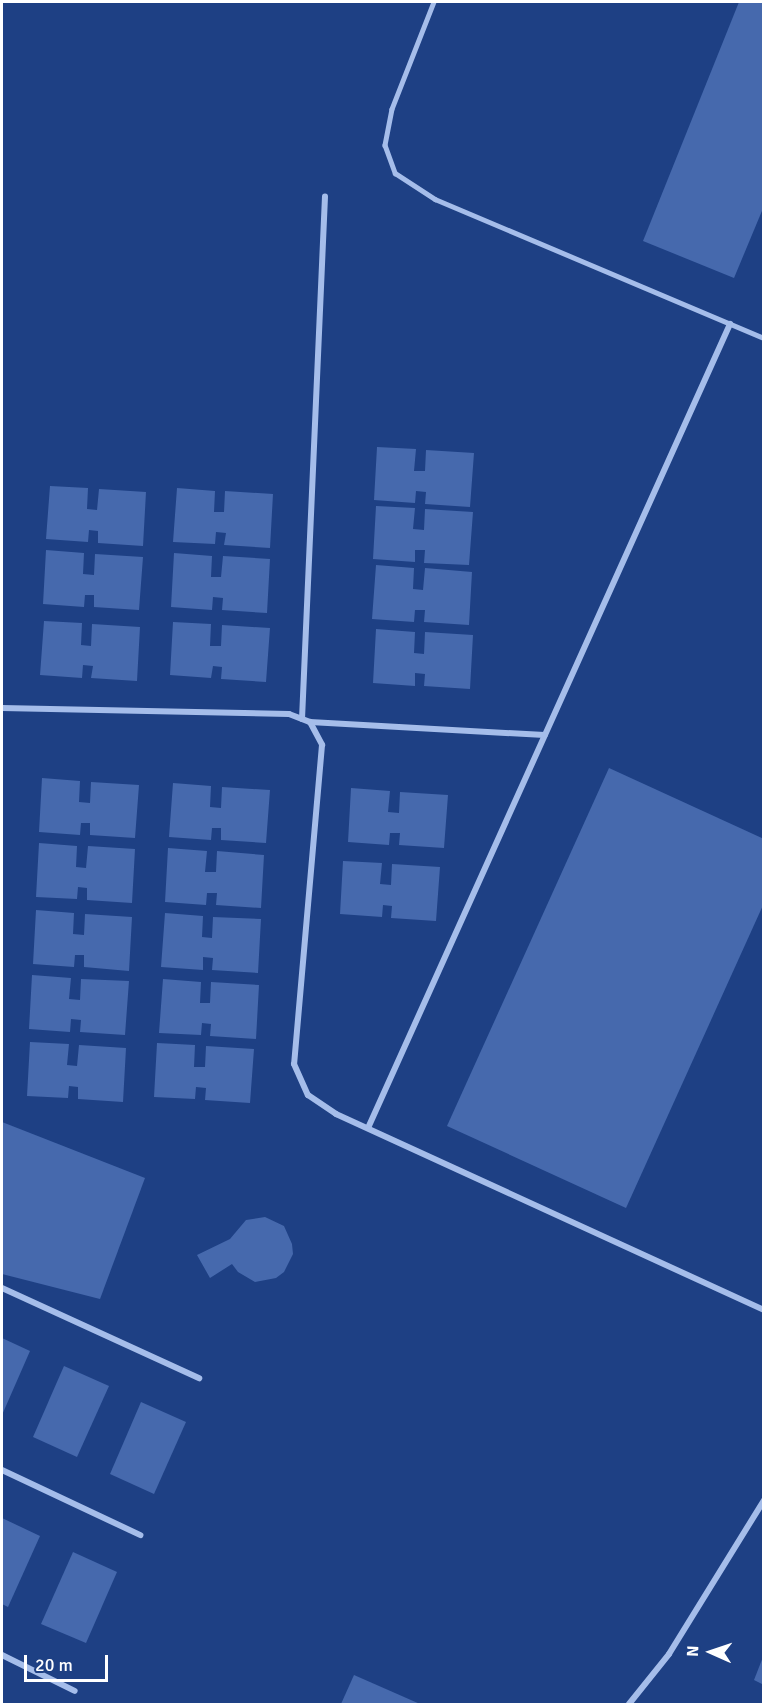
<!DOCTYPE html>
<html>
<head>
<meta charset="utf-8">
<style>
	body { margin:0 }
	#map { position:relative; width:765px; height:1706px; overflow:hidden; background:#1e4084; font-family:Signika,sans-serif }
	div>[style] { position:absolute }
	.building>* { inset:0; background:#4669ad }
	.service>* { height:4.5px; margin:-2.25px; padding:0 2.25px; transform-origin:2.25px; border-radius:2.25px; background:#a5bdea }
	.minor>* { height:6px; margin:-3px; padding:0 3px; transform-origin:3px; border-radius:3px; background:#a5bdea }
	span { translate:-50% -50%; white-space:nowrap; text-align:center; line-height:1.15; -webkit-text-stroke:5px #1e4084; paint-order:stroke }
	.frame { position:absolute; inset:0; border:3px solid #fff; pointer-events:none }
	.north { position:absolute; left:681px; top:1622px; width:60px; height:60px; -webkit-text-stroke:4px #1e4084; paint-order:stroke; rotate:273deg; font-size:16px; font-weight:700; line-height:24px; text-align:center; color:#fff }
	.north::after { content:''; display:block; margin:auto; width:21px; height:27px; background:#fff; clip-path:polygon(50% 0,100% 100%,50% 72%,0 100%) }
	.scale { position:absolute; left:24px; top:1655px; width:84px; height:27px; box-sizing:border-box; border:3px solid #fff; border-top:0; padding-left:8px; font-size:18px; line-height:21px; white-space:nowrap; color:#fff; -webkit-text-stroke:4px #1e4084; paint-order:stroke }
</style>
</head>
<body>
<div id="map">
	<div class="building">
		<div style="clip-path:polygon(739px 2px,764px 2px,764px 206px,734px 278px,643px 241px)"></div>
		<div style="clip-path:polygon(377px 447px,416px 449px,414px 471px,425px 471px,426px 450px,474px 453px,470px 507px,425px 504px,426px 492px,416px 491px,415px 503px,374px 500px)"></div>
		<div style="clip-path:polygon(50px 486px,88px 488px,87px 509px,97px 510px,99px 489px,146px 492px,143px 546px,98px 543px,98px 531px,89px 530px,88px 542px,46px 539px)"></div>
		<div style="clip-path:polygon(177px 488px,215px 491px,214px 512px,224px 512px,225px 491px,273px 494px,270px 548px,224px 545px,226px 533px,216px 532px,215px 544px,173px 542px)"></div>
		<div style="clip-path:polygon(376px 506px,415px 508px,413px 529px,424px 530px,425px 509px,473px 512px,469px 565px,424px 563px,425px 550px,415px 550px,415px 562px,373px 559px)"></div>
		<div style="clip-path:polygon(46px 550px,84px 553px,83px 574px,94px 575px,95px 554px,143px 557px,139px 610px,94px 607px,94px 595px,85px 595px,84px 607px,43px 604px)"></div>
		<div style="clip-path:polygon(174px 553px,212px 556px,211px 577px,221px 577px,223px 556px,270px 559px,267px 613px,222px 610px,223px 598px,213px 597px,212px 610px,171px 607px)"></div>
		<div style="clip-path:polygon(376px 565px,414px 568px,413px 589px,423px 590px,425px 568px,472px 572px,469px 625px,424px 622px,425px 610px,415px 610px,414px 622px,372px 619px)"></div>
		<div style="clip-path:polygon(44px 621px,82px 623px,81px 645px,91px 646px,92px 624px,140px 627px,137px 681px,91px 678px,93px 666px,83px 665px,82px 678px,40px 675px)"></div>
		<div style="clip-path:polygon(173px 622px,211px 624px,210px 646px,221px 646px,222px 625px,270px 628px,266px 682px,221px 679px,222px 667px,213px 666px,211px 678px,170px 675px)"></div>
		<div style="clip-path:polygon(376px 629px,415px 632px,414px 653px,424px 654px,425px 632px,473px 635px,470px 689px,424px 686px,425px 674px,415px 673px,415px 686px,373px 683px)"></div>
		<div style="clip-path:polygon(609px 768px,764px 839px,764px 903px,626px 1208px,447px 1126px)"></div>
		<div style="clip-path:polygon(42px 778px,80px 781px,79px 802px,90px 803px,91px 782px,139px 785px,135px 838px,90px 835px,90px 823px,81px 823px,80px 835px,39px 832px)"></div>
		<div style="clip-path:polygon(173px 783px,211px 786px,210px 807px,221px 808px,222px 787px,270px 790px,266px 843px,221px 840px,221px 828px,212px 828px,211px 840px,169px 837px)"></div>
		<div style="clip-path:polygon(351px 788px,390px 791px,388px 812px,399px 813px,400px 792px,448px 795px,444px 848px,399px 845px,400px 833px,390px 833px,389px 845px,348px 842px)"></div>
		<div style="clip-path:polygon(39px 843px,77px 846px,76px 867px,86px 868px,88px 846px,135px 849px,132px 903px,87px 900px,87px 888px,78px 887px,77px 899px,36px 897px)"></div>
		<div style="clip-path:polygon(168px 848px,207px 851px,205px 872px,216px 872px,217px 851px,264px 855px,261px 908px,216px 905px,217px 893px,207px 893px,206px 905px,165px 902px)"></div>
		<div style="clip-path:polygon(343px 861px,382px 863px,380px 884px,391px 885px,392px 864px,440px 867px,436px 921px,391px 918px,392px 906px,383px 905px,382px 917px,340px 914px)"></div>
		<div style="clip-path:polygon(36px 910px,74px 913px,73px 934px,84px 935px,85px 914px,132px 917px,129px 971px,84px 967px,84px 955px,75px 955px,74px 967px,33px 964px)"></div>
		<div style="clip-path:polygon(165px 913px,203px 916px,202px 937px,212px 938px,213px 917px,261px 919px,258px 973px,212px 970px,213px 958px,203px 957px,203px 970px,161px 967px)"></div>
		<div style="clip-path:polygon(32px 975px,71px 978px,69px 999px,80px 1000px,81px 979px,129px 981px,125px 1035px,80px 1032px,81px 1020px,71px 1019px,70px 1032px,29px 1029px)"></div>
		<div style="clip-path:polygon(163px 979px,201px 982px,200px 1003px,210px 1003px,211px 982px,259px 985px,256px 1039px,210px 1036px,211px 1024px,202px 1023px,201px 1035px,159px 1033px)"></div>
		<div style="clip-path:polygon(30px 1042px,69px 1044px,67px 1065px,77px 1066px,79px 1045px,126px 1048px,123px 1102px,78px 1099px,78px 1087px,69px 1086px,68px 1098px,27px 1096px)"></div>
		<div style="clip-path:polygon(157px 1043px,195px 1045px,194px 1067px,205px 1067px,206px 1046px,254px 1049px,250px 1103px,205px 1100px,206px 1088px,196px 1087px,195px 1099px,154px 1097px)"></div>
		<div style="clip-path:polygon(2px 1122px,145px 1178px,100px 1299px,2px 1274px)"></div>
		<div style="clip-path:polygon(265px 1217px,284px 1226px,292px 1244px,293px 1254px,284px 1272px,276px 1278px,255px 1282px,238px 1272px,232px 1264px,210px 1278px,197px 1255px,230px 1239px,246px 1220px)"></div>
		<div style="clip-path:polygon(2px 1338px,30px 1351px,2px 1415px)"></div>
		<div style="clip-path:polygon(64px 1366px,109px 1386px,77px 1457px,33px 1437px)"></div>
		<div style="clip-path:polygon(141px 1402px,186px 1422px,154px 1494px,110px 1474px)"></div>
		<div style="clip-path:polygon(2px 1518px,40px 1536px,8px 1607px,2px 1604px)"></div>
		<div style="clip-path:polygon(73px 1552px,117px 1572px,86px 1643px,41px 1624px)"></div>
		<div style="clip-path:polygon(763px 1657px,764px 1657px,764px 1685px,754px 1680px)"></div>
		<div style="clip-path:polygon(354px 1675px,420px 1704px,341px 1704px)"></div>
	</div>
	<div class="service">
		<div style="left:434px;top:2px;width:115px;rotate:111.4deg"></div>
		<div style="left:392px;top:109px;width:37px;rotate:101deg"></div>
		<div style="left:385px;top:145px;width:30px;rotate:70deg"></div>
		<div style="left:395px;top:173px;width:48px;rotate:33deg"></div>
		<div style="left:435px;top:199px;width:357px;rotate:22.9deg"></div>
	</div>
	<div class="minor">
		<div style="left:2px;top:708px;width:287px;rotate:1.2deg"></div>
		<div style="left:289px;top:714px;width:22px;rotate:21deg"></div>
		<div style="left:310px;top:722px;width:26px;rotate:62deg"></div>
		<div style="left:322px;top:745px;width:320px;rotate:95deg"></div>
		<div style="left:294px;top:1064px;width:34px;rotate:66deg"></div>
		<div style="left:308px;top:1095px;width:34px;rotate:34deg"></div>
		<div style="left:336px;top:1114px;width:471px;rotate:24.6deg"></div>
		<div style="left:302px;top:719px;width:523px;rotate:-87.48deg"></div>
		<div style="left:310px;top:722px;width:235px;rotate:3.2deg"></div>
		<div style="left:368px;top:1128px;width:882px;rotate:-65.76deg"></div>
		<div style="left:2px;top:1288px;width:217px;rotate:24.6deg"></div>
		<div style="left:2px;top:1470px;width:153px;rotate:25.2deg"></div>
		<div style="left:2px;top:1655px;width:81px;rotate:26.3deg"></div>
		<div style="left:629px;top:1704px;width:64px;rotate:-51.3deg"></div>
		<div style="left:669px;top:1654px;width:181px;rotate:-58.3deg"></div>
	</div>
	<div class="frame"></div>
	<div class="north">N</div>
	<div class="scale">20 m</div>
</div>
</body>
</html>
